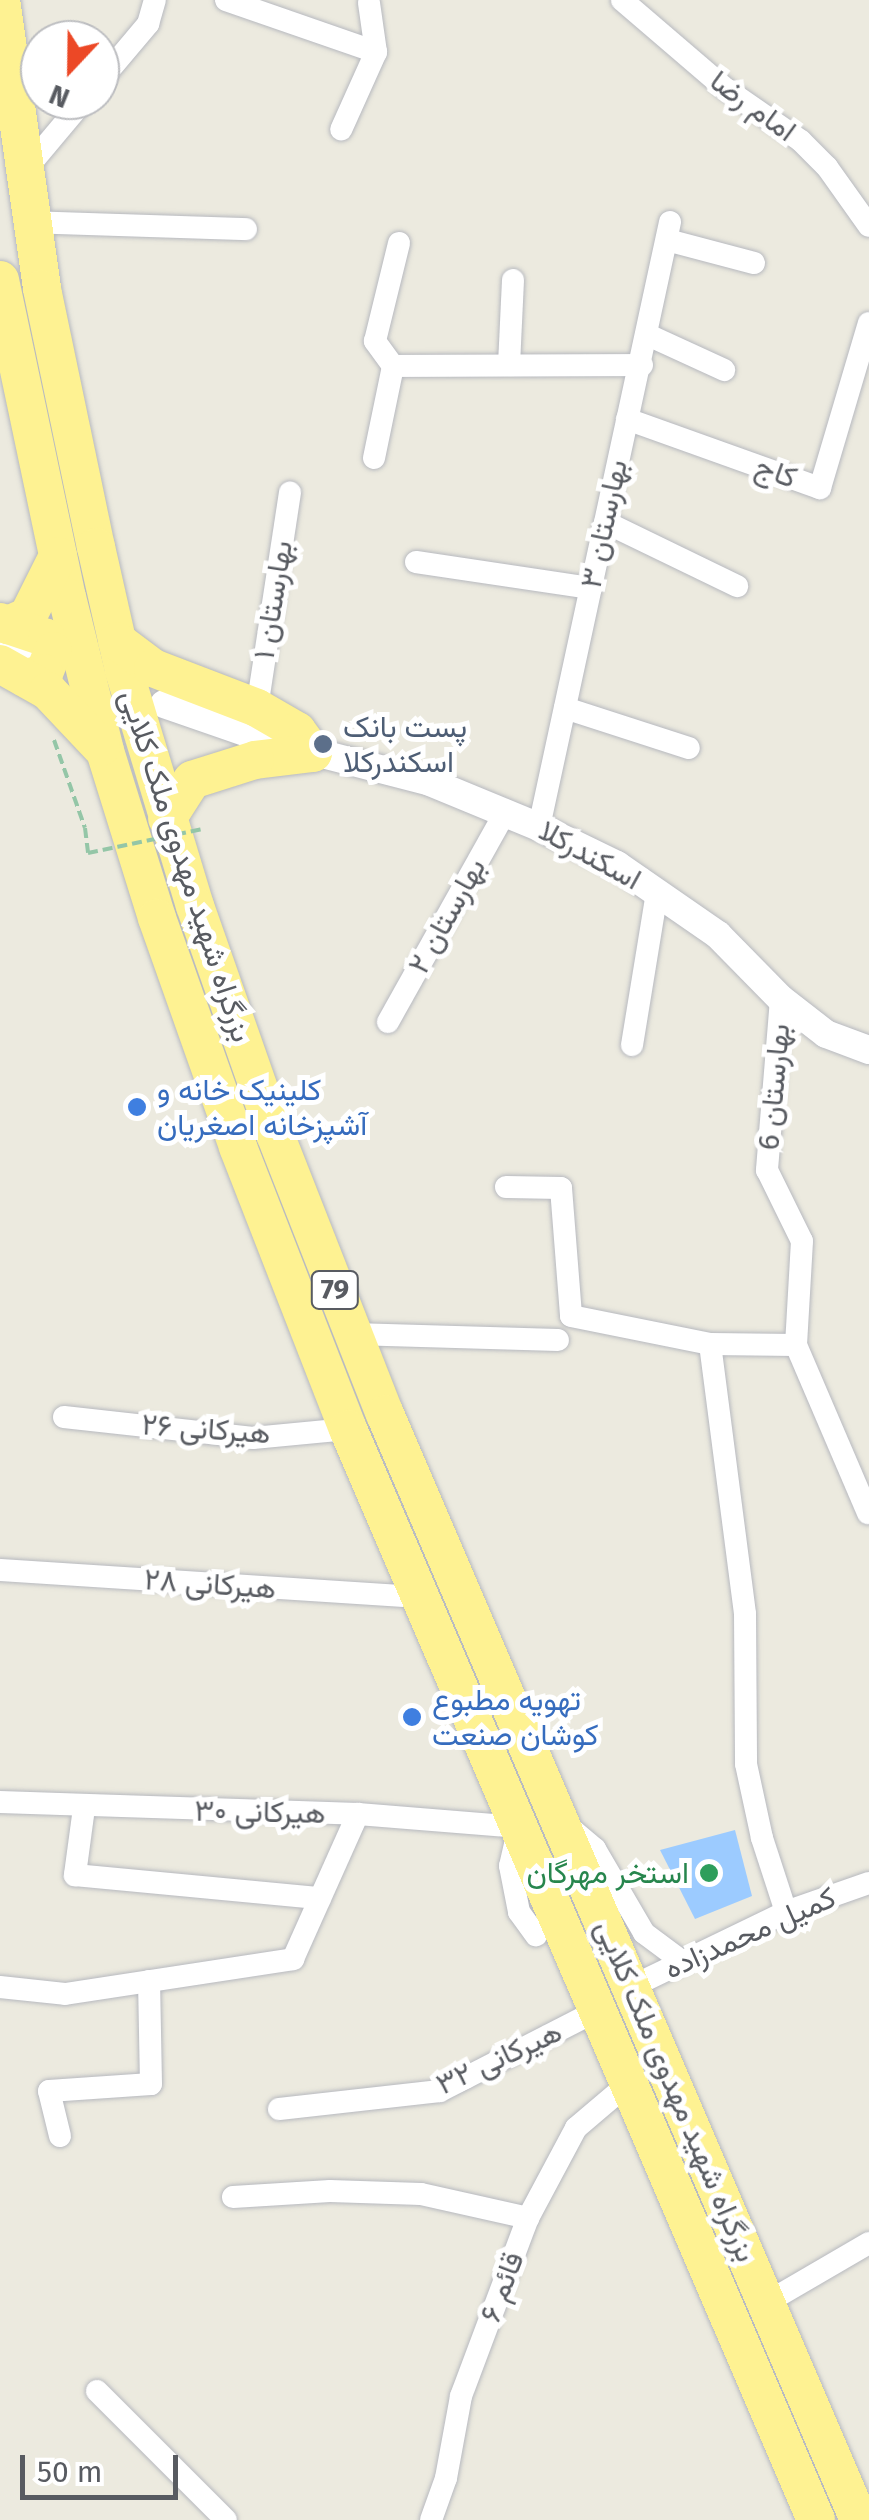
<!DOCTYPE html>
<html>
<head>
<meta charset="utf-8">
<style>
	body { margin:0 }
	#map { position:relative; width:869px; height:2520px; overflow:hidden; background:#eceadf; font-family:"Fira Sans",Vazirmatn,sans-serif }
	div>[style] { position:absolute }
	.water>* { inset:0; background:#9ccbff }
	.path>* { height:4px; margin-top:-2px; transform-origin:0; background:repeating-linear-gradient(90deg,#94c6a7 0 10px,transparent 0 15px) }
	.roads { filter:drop-shadow(0 0 2px #b7b9bf) drop-shadow(0 0 2px #b7b9bf) }
	.minor>* { height:22px; margin:-11px; padding:0 11px; transform-origin:11px; border-radius:11px; background:#fff }
	.tertiary>* { height:28px; margin:-14px; padding:0 14px; transform-origin:14px; border-radius:14px; background:#fff }
	.trunk>* { height:38px; margin:-19px; padding:0 19px; transform-origin:19px; border-radius:19px; background:#fef292 }
	.path-bridge>* { height:4px; margin-top:-2px; transform-origin:0; background:repeating-linear-gradient(90deg,#94c6a7 0 10px,transparent 0 15px) }
	.dots>* { width:28px; height:28px; translate:-50% -50%; box-sizing:border-box; border:5px solid #fff; border-radius:50% }
	span { translate:-50% -50%; white-space:nowrap; text-align:center; line-height:1.15; -webkit-text-stroke:10px #fff; paint-order:stroke }
	.shield-label span { padding:2px 8px; background:#fff; border:2px solid; border-radius:8px; -webkit-text-stroke-width:0 }
	.shield-label { font-size:28px; color:#585b61; font-weight:700 }
	.street-label { font-size:30px; color:#585b61 }
	.service-label { font-size:30px; color:#4e5e75 }
	.left { translate:0 -50%; text-align:left }
	.shop-label { font-size:30px; color:#366cbe }
	.leisure-label { font-size:30px; color:#27864d }
	.right { translate:-100% -50%; text-align:right }
	.north { position:absolute; left:20px; top:20px; width:100px; height:100px; box-sizing:border-box; background:#fff; border:2px solid #bcbdc0; border-radius:50%; rotate:202deg; font-size:28px; font-weight:700; line-height:40px; text-align:center; color:#585b61 }
	.north::after { content:''; display:block; margin:auto; width:35px; height:45px; background:#ec4826; clip-path:polygon(50% 0,100% 100%,50% 72%,0 100%) }
	.scale { position:absolute; left:20px; top:2455px; width:158px; height:45px; box-sizing:border-box; border:5px solid #585b61; border-top:0; padding-left:12px; font-size:30px; line-height:35px; white-space:nowrap; color:#585b61; -webkit-text-stroke:8px #fff; paint-order:stroke }
</style>
</head>
<body>
<div id="map">
	<div class="water">
		<div style="clip-path:polygon(735px 1830px,752px 1896px,695px 1919px,660px 1850px)"></div>
	</div>
	<div class="path">
		<div style="left:54px;top:740px;width:93px;rotate:70.6deg"></div>
		<div style="left:85px;top:828px;width:25px;rotate:83deg"></div>
	</div>
	<div class="roads">
		<div class="minor">
			<div style="left:226px;top:0;width:159px;rotate:19.1deg"></div>
			<div style="left:376px;top:52px;width:85px;rotate:114.2deg"></div>
			<div style="left:622px;top:0;width:137px;rotate:40.6deg"></div>
			<div style="left:726px;top:89px;width:91px;rotate:34.7deg"></div>
			<div style="left:801px;top:141px;width:37px;rotate:45deg"></div>
			<div style="left:827px;top:167px;width:72px;rotate:54.6deg"></div>
			<div style="left:369px;top:3px;width:49px;rotate:81.9deg"></div>
			<div style="left:100px;top:81px;width:75px;rotate:-49.9deg"></div>
			<div style="left:148px;top:24px;width:25px;rotate:-74deg"></div>
			<div style="left:22px;top:174px;width:97px;rotate:-50deg"></div>
			<div style="left:30px;top:222px;width:216px;rotate:1.9deg"></div>
			<div style="left:667px;top:240px;width:90px;rotate:14.8deg"></div>
			<div style="left:648px;top:335px;width:84px;rotate:24.7deg"></div>
			<div style="left:509px;top:365px;width:85px;rotate:-87.3deg"></div>
			<div style="left:393px;top:366px;width:31px;rotate:-126deg"></div>
			<div style="left:375px;top:341px;width:101px;rotate:-76.2deg"></div>
			<div style="left:627px;top:419px;width:205px;rotate:19.7deg"></div>
			<div style="left:820px;top:488px;width:172px;rotate:-73.5deg"></div>
			<div style="left:374px;top:458px;width:94px;rotate:-78.3deg"></div>
			<div style="left:393px;top:366px;width:249px;rotate:-0.2deg"></div>
			<div style="left:605px;top:522px;width:147px;rotate:25.9deg"></div>
			<div style="left:416px;top:562px;width:177px;rotate:8.5deg"></div>
			<div style="left:257px;top:708px;width:218px;rotate:-81.3deg"></div>
			<div style="left:565px;top:708px;width:130px;rotate:17.9deg"></div>
			<div style="left:539px;top:827px;width:619px;rotate:-77.78deg"></div>
			<div style="left:781px;top:999px;width:172px;rotate:94.7deg"></div>
			<div style="left:767px;top:1170px;width:79px;rotate:63.8deg"></div>
			<div style="left:802px;top:1241px;width:104px;rotate:93.3deg"></div>
			<div style="left:796px;top:1345px;width:183px;rotate:66.8deg"></div>
			<div style="left:388px;top:1022px;width:242px;rotate:-60.8deg"></div>
			<div style="left:632px;top:1045px;width:155px;rotate:-80.7deg"></div>
			<div style="left:506px;top:1187px;width:55px;rotate:1deg"></div>
			<div style="left:561px;top:1188px;width:128px;rotate:85.5deg"></div>
			<div style="left:571px;top:1316px;width:142px;rotate:11.4deg"></div>
			<div style="left:710px;top:1344px;width:86px;rotate:0.7deg"></div>
			<div style="left:353px;top:1334px;width:205px;rotate:1.7deg"></div>
			<div style="left:710px;top:1344px;width:272px;rotate:82.6deg"></div>
			<div style="left:745px;top:1614px;width:150px;rotate:89.6deg"></div>
			<div style="left:746px;top:1764px;width:76px;rotate:77.8deg"></div>
			<div style="left:762px;top:1838px;width:78px;rotate:72deg"></div>
			<div style="left:64px;top:1417px;width:190px;rotate:6.3deg"></div>
			<div style="left:253px;top:1438px;width:95px;rotate:-5.4deg"></div>
			<div style="left:0;top:1570px;width:421px;rotate:3.7deg"></div>
			<div style="left:0;top:1802px;width:358px;rotate:1.9deg"></div>
			<div style="left:358px;top:1814px;width:162px;rotate:4.6deg"></div>
			<div style="left:519px;top:1827px;width:40px;rotate:103deg"></div>
			<div style="left:510px;top:1866px;width:47px;rotate:78.9deg"></div>
			<div style="left:519px;top:1912px;width:29px;rotate:54deg"></div>
			<div style="left:84px;top:1808px;width:68px;rotate:97.7deg"></div>
			<div style="left:75px;top:1875px;width:246px;rotate:5.4deg"></div>
			<div style="left:569px;top:1827px;width:34px;rotate:40deg"></div>
			<div style="left:595px;top:1849px;width:97px;rotate:59.7deg"></div>
			<div style="left:644px;top:1933px;width:49px;rotate:36.6deg"></div>
			<div style="left:633px;top:1986px;width:170px;rotate:-25.8deg"></div>
			<div style="left:786px;top:1912px;width:88px;rotate:-19.3deg"></div>
			<div style="left:0;top:1987px;width:65px;rotate:6.1deg"></div>
			<div style="left:65px;top:1994px;width:231px;rotate:-8.7deg"></div>
			<div style="left:293px;top:1959px;width:159px;rotate:-65.9deg"></div>
			<div style="left:279px;top:2109px;width:162px;rotate:-6.4deg"></div>
			<div style="left:440px;top:2091px;width:178px;rotate:-27.1deg"></div>
			<div style="left:60px;top:2136px;width:46px;rotate:-103.7deg"></div>
			<div style="left:49px;top:2091px;width:102px;rotate:-3.9deg"></div>
			<div style="left:151px;top:2084px;width:103px;rotate:-91.1deg"></div>
			<div style="left:233px;top:2197px;width:97px;rotate:-3.5deg"></div>
			<div style="left:330px;top:2191px;width:91px;rotate:1.9deg"></div>
			<div style="left:421px;top:2194px;width:110px;rotate:12.6deg"></div>
			<div style="left:766px;top:2303px;width:119px;rotate:-30.2deg"></div>
			<div style="left:97px;top:2391px;width:182px;rotate:45deg"></div>
			<div style="left:431px;top:2520px;width:45px;rotate:-70.3deg"></div>
			<div style="left:446px;top:2478px;width:83px;rotate:-79.6deg"></div>
			<div style="left:461px;top:2396px;width:190px;rotate:-69.4deg"></div>
			<div style="left:528px;top:2218px;width:102px;rotate:-61.9deg"></div>
			<div style="left:576px;top:2128px;width:70px;rotate:-40.3deg"></div>
		</div>
		<div class="tertiary">
			<div style="left:0;top:643px;width:36px;rotate:21deg"></div>
			<div style="left:164px;top:704px;width:110px;rotate:19.1deg"></div>
			<div style="left:268px;top:740px;width:167px;rotate:14.5deg"></div>
			<div style="left:430px;top:782px;width:118px;rotate:22.4deg"></div>
			<div style="left:539px;top:827px;width:87px;rotate:26deg"></div>
			<div style="left:617px;top:865px;width:123px;rotate:34.7deg"></div>
			<div style="left:718px;top:935px;width:90px;rotate:45.5deg"></div>
			<div style="left:781px;top:999px;width:57px;rotate:37.9deg"></div>
			<div style="left:826px;top:1034px;width:46px;rotate:20.4deg"></div>
		</div>
		<div class="trunk">
			<div style="left:1px;top:0;width:292px;rotate:81.9deg"></div>
			<div style="left:42px;top:289px;width:264px;rotate:78.2deg"></div>
			<div style="left:96px;top:547px;width:127px;rotate:77.3deg"></div>
			<div style="left:124px;top:671px;width:245px;rotate:73.2deg"></div>
			<div style="left:195px;top:906px;width:242px;rotate:70.7deg"></div>
			<div style="left:275px;top:1134px;width:301px;rotate:68.6deg"></div>
			<div style="left:385px;top:1414px;width:1203px;rotate:66.8deg"></div>
			<div style="left:0;top:280px;width:324px;rotate:78.1deg"></div>
			<div style="left:67px;top:597px;width:159px;rotate:76.1deg"></div>
			<div style="left:105px;top:751px;width:175px;rotate:72.7deg"></div>
			<div style="left:157px;top:918px;width:243px;rotate:70.5deg"></div>
			<div style="left:238px;top:1147px;width:303px;rotate:68.7deg"></div>
			<div style="left:348px;top:1429px;width:1187px;rotate:66.78deg"></div>
			<div style="left:0;top:622px;width:9px;rotate:21deg"></div>
			<div style="left:8px;top:625px;width:22px;rotate:-24deg"></div>
			<div style="left:28px;top:616px;width:67px;rotate:-63.4deg"></div>
			<div style="left:8px;top:625px;width:41px;rotate:18.4deg"></div>
			<div style="left:47px;top:638px;width:14px;rotate:65deg"></div>
			<div style="left:53px;top:651px;width:24px;rotate:112deg"></div>
			<div style="left:44px;top:673px;width:19px;rotate:164deg"></div>
			<div style="left:117px;top:641px;width:45px;rotate:36.9deg"></div>
			<div style="left:153px;top:668px;width:111px;rotate:21deg"></div>
			<div style="left:257px;top:708px;width:46px;rotate:29.9deg"></div>
			<div style="left:297px;top:731px;width:27px;rotate:54deg"></div>
			<div style="left:313px;top:753px;width:58px;rotate:173.1deg"></div>
			<div style="left:255px;top:760px;width:66px;rotate:162.4deg"></div>
			<div style="left:192px;top:780px;width:46px;rotate:122.7deg"></div>
			<div style="left:0;top:664px;width:55px;rotate:29.4deg"></div>
			<div style="left:48px;top:691px;width:77px;rotate:46.6deg"></div>
		</div>
	</div>
	<div class="path-bridge">
		<div style="left:88px;top:853px;width:117px;rotate:-11.8deg"></div>
	</div>
	<div class="dots">
		<div style="left:323px;top:744px;background:#5c6f8a"></div>
		<div style="left:137px;top:1107px;background:#3f7fe0"></div>
		<div style="left:412px;top:1717px;background:#3f7fe0"></div>
		<div style="left:709px;top:1873px;background:#2e9e5b"></div>
	</div>
	<div class="shield-label">
		<span style="left:335px;top:1290px">79</span>
	</div>
	<div class="street-label">
		<span style="left:753px;top:106px;rotate:36deg">امام رضا</span>
		<span style="left:776px;top:472px;rotate:20deg">کاج</span>
		<span style="left:604px;top:524px;rotate:-78deg">بهارستان ۳</span>
		<span style="left:273px;top:600px;rotate:-81deg">بهارستان ۱</span>
		<span style="left:590px;top:855px;rotate:29deg">اسکندرکلا</span>
		<span style="left:186px;top:866px;rotate:72deg">بزرگراه شهید مهدوی ملک کلایی</span>
		<span style="left:447px;top:916px;rotate:-61deg">بهارستان ۲</span>
		<span style="left:774px;top:1087px;rotate:-85deg">بهارستان 6</span>
		<span style="left:206px;top:1429px;rotate:4deg">هیرکانی ۲۶</span>
		<span style="left:210px;top:1584px;rotate:4deg">هیرکانی ۲۸</span>
		<span style="left:260px;top:1812px;rotate:1deg">هیرکانی ۳۰</span>
		<span style="left:750px;top:1933px;rotate:-24deg">کمیل محمدزاده</span>
		<span style="left:499px;top:2058px;rotate:-25deg">هیرکانی ۳۲</span>
		<span style="left:676px;top:2091px;rotate:67deg">بزرگراه شهید مهدوی ملک کلایی</span>
		<span style="left:502px;top:2287px;rotate:-69deg">قائم ۶</span>
	</div>
	<div class="service-label">
		<span class="left" style="left:343px;top:744px">پست بانک<br>اسکندرکلا</span>
	</div>
	<div class="shop-label">
		<span class="left" style="left:157px;top:1107px">کلینیک خانه و<br>آشپزخانه اصغریان</span>
		<span class="left" style="left:432px;top:1717px">تهویه مطبوع<br>کوشان صنعت</span>
	</div>
	<div class="leisure-label">
		<span class="right" style="left:689px;top:1873px">استخر مهرگان</span>
	</div>
	<div class="north">N</div>
	<div class="scale">50 m</div>
</div>
</body>
</html>
